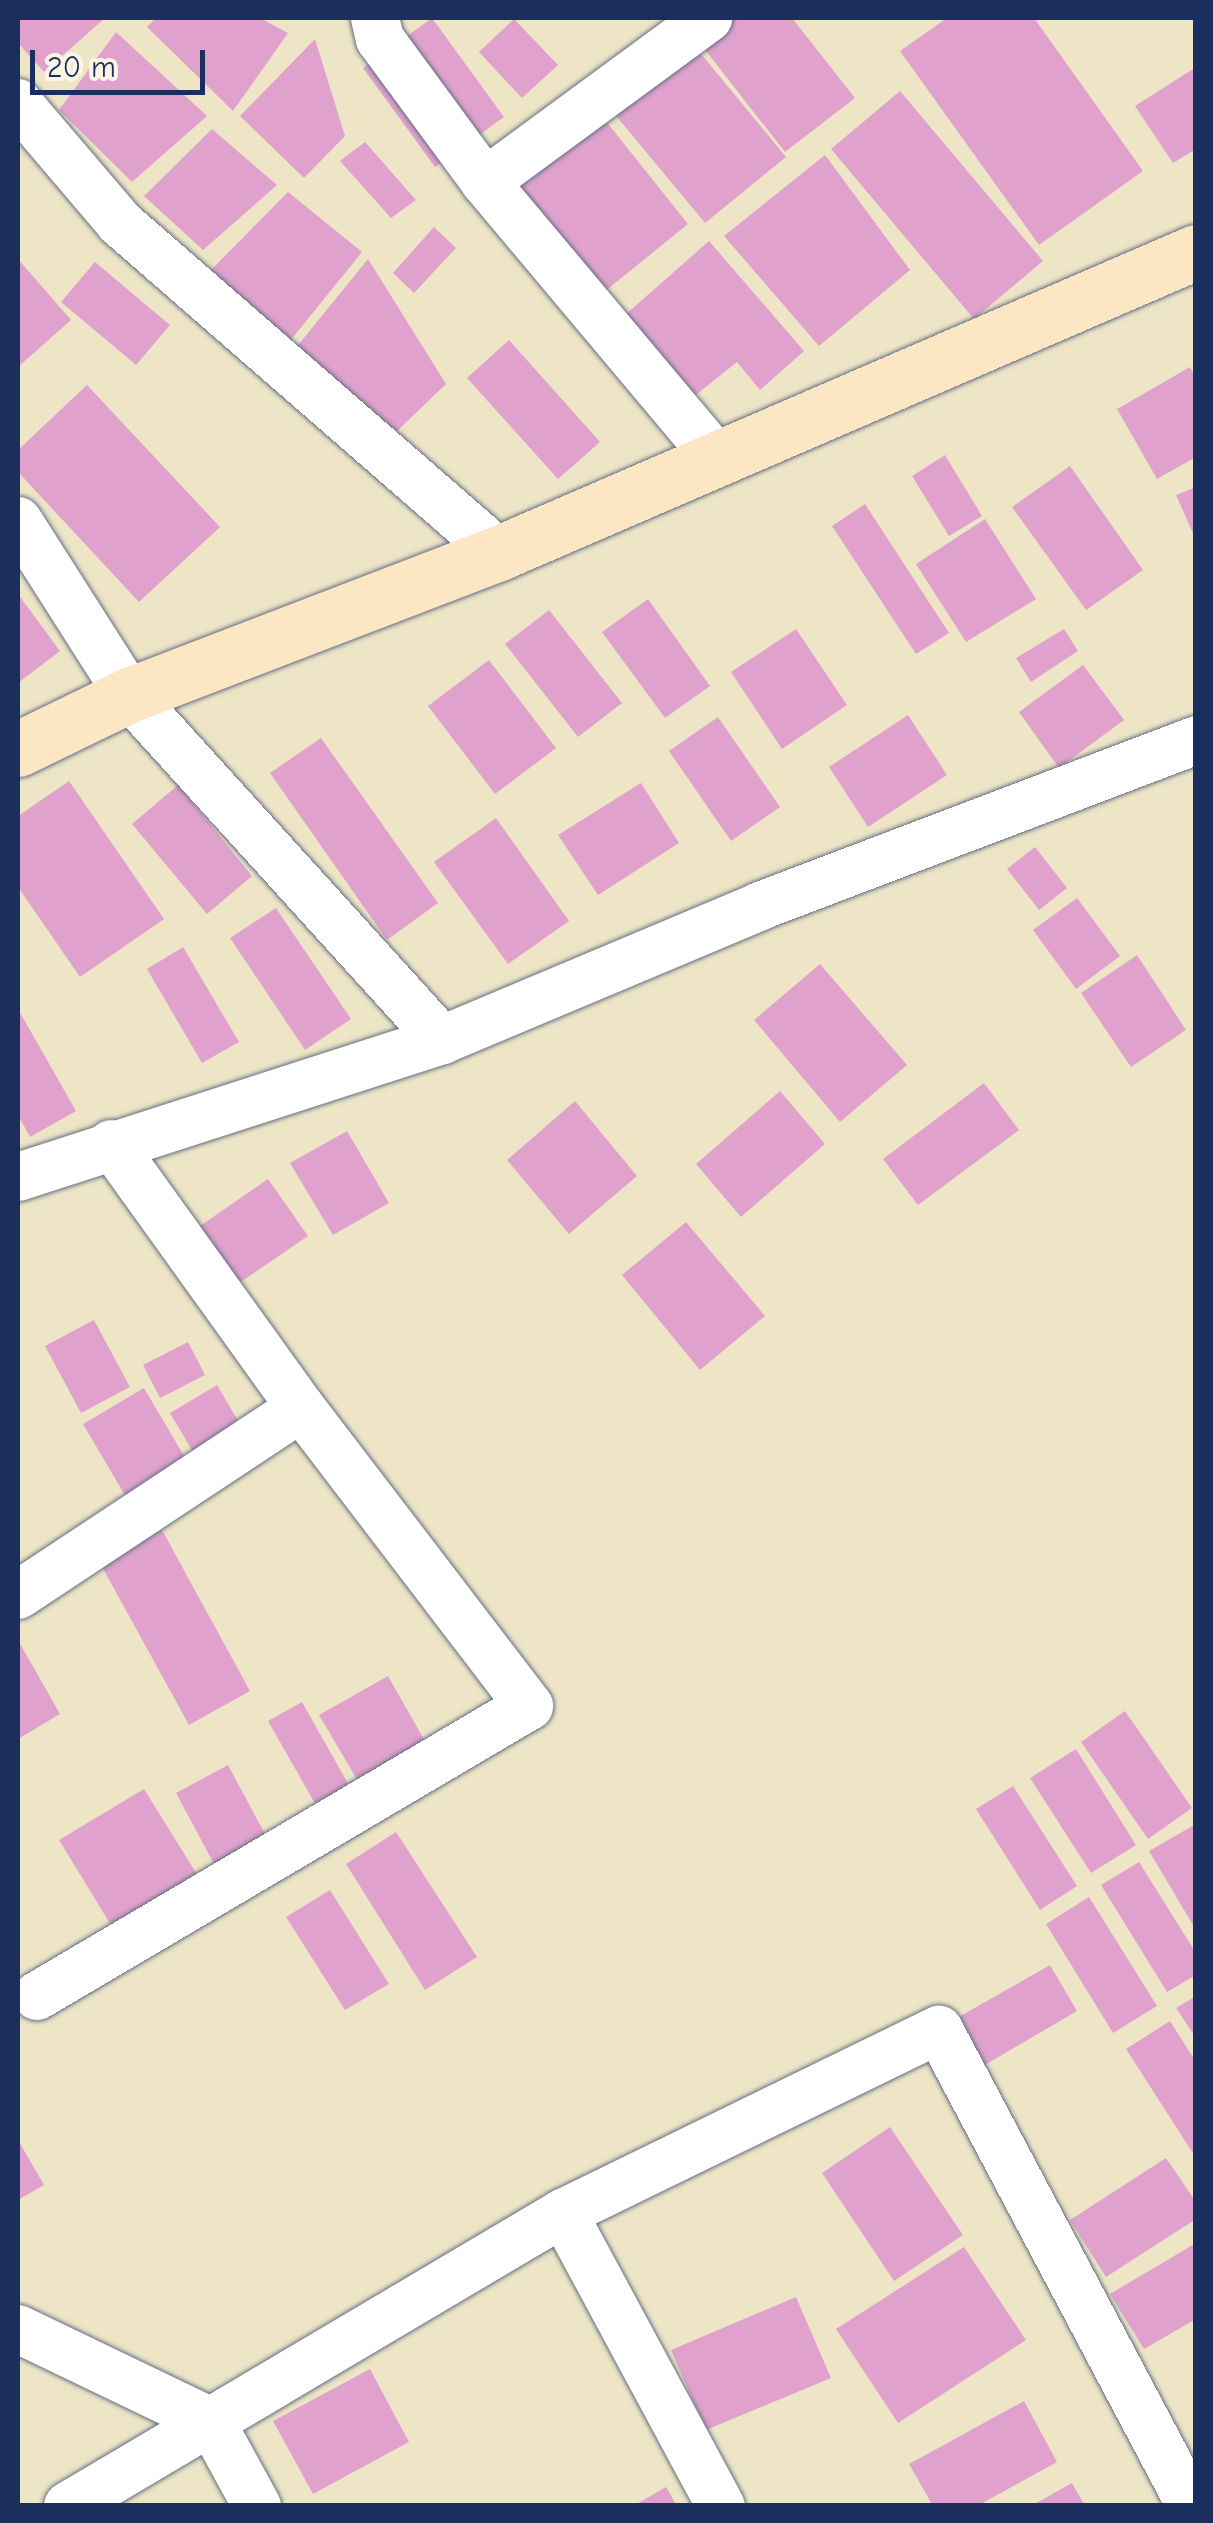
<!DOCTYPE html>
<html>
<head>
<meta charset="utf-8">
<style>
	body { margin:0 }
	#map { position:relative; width:1213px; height:2523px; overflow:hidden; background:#ede5c6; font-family:"Comic Neue",sans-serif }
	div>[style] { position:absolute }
	.building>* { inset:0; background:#e0a2cd }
	.roads { filter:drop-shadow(0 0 2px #646f82) drop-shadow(0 0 2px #646f82) }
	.street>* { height:48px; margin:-24px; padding:0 24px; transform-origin:24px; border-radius:24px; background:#fff }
	.secondary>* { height:55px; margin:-27.5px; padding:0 27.5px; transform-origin:27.5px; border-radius:27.5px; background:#fce6c4 }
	span { translate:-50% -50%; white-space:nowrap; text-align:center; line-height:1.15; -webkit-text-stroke:10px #fcf5e5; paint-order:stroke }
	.frame { position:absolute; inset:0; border:20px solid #1b2f5e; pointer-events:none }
	.scale { position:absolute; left:30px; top:50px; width:175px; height:45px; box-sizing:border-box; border:5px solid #1b2f5e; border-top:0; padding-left:12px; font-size:30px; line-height:35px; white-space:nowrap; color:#1b2f5e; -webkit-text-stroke:8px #fcf5e5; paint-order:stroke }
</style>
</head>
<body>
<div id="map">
	<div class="building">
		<div style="clip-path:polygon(18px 18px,105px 18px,44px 72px,18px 43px)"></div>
		<div style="clip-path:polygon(156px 18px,260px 18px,288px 33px,233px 111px,147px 27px)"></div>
		<div style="clip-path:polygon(432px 18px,504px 117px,435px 167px,363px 68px)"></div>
		<div style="clip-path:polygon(713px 18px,792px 18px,855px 98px,785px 152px,692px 33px)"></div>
		<div style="clip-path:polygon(947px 18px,1034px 18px,1143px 171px,1039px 245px,900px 51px)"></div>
		<div style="clip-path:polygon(514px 19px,558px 65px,522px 98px,479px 52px)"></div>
		<div style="clip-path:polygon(674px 21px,786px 157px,705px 223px,593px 88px)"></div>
		<div style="clip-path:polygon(116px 32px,207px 116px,132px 182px,59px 110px)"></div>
		<div style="clip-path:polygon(315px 39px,345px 136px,304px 178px,240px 116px)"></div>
		<div style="clip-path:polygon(1196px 67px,1196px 149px,1173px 163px,1135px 106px)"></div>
		<div style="clip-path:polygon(900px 91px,1043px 261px,974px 319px,831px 149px)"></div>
		<div style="clip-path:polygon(601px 115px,688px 224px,604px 292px,516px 182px)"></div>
		<div style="clip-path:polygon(212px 129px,277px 185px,203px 250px,144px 196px)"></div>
		<div style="clip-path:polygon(365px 142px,416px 200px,391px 218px,340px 161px)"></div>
		<div style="clip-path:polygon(825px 155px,910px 270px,819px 346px,724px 236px)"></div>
		<div style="clip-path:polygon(288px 192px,362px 252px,286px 346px,207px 274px)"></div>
		<div style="clip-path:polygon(434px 227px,456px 248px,414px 293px,393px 273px)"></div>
		<div style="clip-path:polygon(709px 241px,804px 351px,760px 390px,737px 362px,687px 402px,616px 323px)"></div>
		<div style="clip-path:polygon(18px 259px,71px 320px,18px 367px)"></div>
		<div style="clip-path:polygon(368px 259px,446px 384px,394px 434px,290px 355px)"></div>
		<div style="clip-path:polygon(95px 262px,170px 325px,136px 365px,61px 302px)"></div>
		<div style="clip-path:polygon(509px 340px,600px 442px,558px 479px,467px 378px)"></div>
		<div style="clip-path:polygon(1190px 367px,1196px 378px,1196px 457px,1157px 479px,1117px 409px)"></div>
		<div style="clip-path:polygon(87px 385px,220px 527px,139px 602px,18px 472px,18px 450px)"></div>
		<div style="clip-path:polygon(945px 455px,982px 516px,949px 536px,912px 476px)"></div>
		<div style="clip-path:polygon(1070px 466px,1143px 570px,1086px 610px,1012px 507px)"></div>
		<div style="clip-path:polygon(1196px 487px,1196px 540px,1176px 495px)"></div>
		<div style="clip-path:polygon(865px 504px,949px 633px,916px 654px,832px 526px)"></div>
		<div style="clip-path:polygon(985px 519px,1036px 599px,966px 642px,916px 564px)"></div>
		<div style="clip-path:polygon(18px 594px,60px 651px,18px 683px)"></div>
		<div style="clip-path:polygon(648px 599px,710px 686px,665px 718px,602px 632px)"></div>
		<div style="clip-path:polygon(549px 610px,622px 703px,578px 737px,505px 644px)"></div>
		<div style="clip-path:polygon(796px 629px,847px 705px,782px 749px,731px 672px)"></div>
		<div style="clip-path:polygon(1064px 629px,1078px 651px,1031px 682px,1016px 658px)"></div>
		<div style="clip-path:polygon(489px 660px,556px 748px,495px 794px,428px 706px)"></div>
		<div style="clip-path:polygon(1083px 665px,1124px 720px,1059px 768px,1019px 712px)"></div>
		<div style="clip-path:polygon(908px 715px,947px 775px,868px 827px,829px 767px)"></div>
		<div style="clip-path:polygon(718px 717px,780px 807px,731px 841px,669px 751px)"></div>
		<div style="clip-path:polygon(321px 738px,438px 903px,387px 940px,270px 773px)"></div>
		<div style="clip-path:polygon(69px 781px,164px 919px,80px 977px,18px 887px,18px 816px)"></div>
		<div style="clip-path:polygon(641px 783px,679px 843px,598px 895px,558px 835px)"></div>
		<div style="clip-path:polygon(178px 785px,252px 876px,207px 914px,132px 824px)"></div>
		<div style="clip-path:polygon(496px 818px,569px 921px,508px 964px,434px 862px)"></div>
		<div style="clip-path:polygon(1035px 847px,1067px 888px,1039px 910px,1007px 869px)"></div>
		<div style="clip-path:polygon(1077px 898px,1120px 956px,1076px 989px,1033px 930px)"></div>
		<div style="clip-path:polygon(276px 908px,351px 1019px,305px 1050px,230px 938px)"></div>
		<div style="clip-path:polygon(183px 947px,239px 1042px,202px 1063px,147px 969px)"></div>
		<div style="clip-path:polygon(1137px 955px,1186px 1030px,1131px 1067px,1081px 993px)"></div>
		<div style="clip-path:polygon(820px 964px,907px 1065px,840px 1122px,754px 1020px)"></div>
		<div style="clip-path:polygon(18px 1009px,76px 1111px,30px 1137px,18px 1115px)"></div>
		<div style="clip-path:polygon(984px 1083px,1019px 1130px,918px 1205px,883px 1159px)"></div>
		<div style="clip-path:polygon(780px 1091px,825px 1144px,741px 1217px,696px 1164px)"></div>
		<div style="clip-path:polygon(575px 1101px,637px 1176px,569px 1234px,507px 1160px)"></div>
		<div style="clip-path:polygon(347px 1131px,389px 1203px,333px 1235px,290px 1163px)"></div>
		<div style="clip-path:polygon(268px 1179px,308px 1236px,226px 1292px,187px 1235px)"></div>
		<div style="clip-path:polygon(686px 1222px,765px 1316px,700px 1370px,622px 1275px)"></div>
		<div style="clip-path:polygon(94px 1320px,130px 1387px,81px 1413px,45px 1346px)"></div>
		<div style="clip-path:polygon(188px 1342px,205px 1375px,160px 1398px,143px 1365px)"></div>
		<div style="clip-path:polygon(217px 1385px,240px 1424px,193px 1452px,170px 1413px)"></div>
		<div style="clip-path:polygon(144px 1388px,187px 1461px,126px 1497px,83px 1424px)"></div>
		<div style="clip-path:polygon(162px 1530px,250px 1691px,189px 1725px,100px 1563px)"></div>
		<div style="clip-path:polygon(18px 1640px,60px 1714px,18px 1739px)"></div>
		<div style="clip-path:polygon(388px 1676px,430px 1750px,362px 1788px,319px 1715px)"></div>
		<div style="clip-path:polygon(302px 1702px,350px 1787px,317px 1807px,268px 1721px)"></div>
		<div style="clip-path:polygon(1125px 1711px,1192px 1808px,1148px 1839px,1081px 1742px)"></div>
		<div style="clip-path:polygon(1076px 1749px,1136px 1845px,1091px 1873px,1030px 1778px)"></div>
		<div style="clip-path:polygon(228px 1765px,266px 1836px,214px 1864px,176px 1793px)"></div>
		<div style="clip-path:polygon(1013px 1786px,1077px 1886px,1040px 1910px,976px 1809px)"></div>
		<div style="clip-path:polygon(144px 1789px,203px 1884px,117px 1935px,59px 1840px)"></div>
		<div style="clip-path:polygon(1196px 1824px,1196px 1930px,1149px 1851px)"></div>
		<div style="clip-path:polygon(396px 1832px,477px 1957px,425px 1990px,346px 1864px)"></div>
		<div style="clip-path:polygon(1139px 1862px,1196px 1953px,1196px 1975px,1167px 1992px,1101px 1885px)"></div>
		<div style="clip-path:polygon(330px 1890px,389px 1984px,345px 2010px,286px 1917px)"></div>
		<div style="clip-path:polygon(1089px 1897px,1157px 2006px,1113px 2033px,1046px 1924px)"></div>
		<div style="clip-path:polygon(1050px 1965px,1077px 2011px,978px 2069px,950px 2022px)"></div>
		<div style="clip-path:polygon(1196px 1996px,1196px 2038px,1176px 2008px)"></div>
		<div style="clip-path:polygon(1170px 2021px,1196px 2062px,1196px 2158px,1126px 2049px)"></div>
		<div style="clip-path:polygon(890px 2127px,963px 2235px,894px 2281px,822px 2173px)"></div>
		<div style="clip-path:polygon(18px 2140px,44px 2185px,18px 2200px)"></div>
		<div style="clip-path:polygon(1166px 2158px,1196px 2202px,1196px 2219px,1106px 2277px,1070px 2220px)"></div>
		<div style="clip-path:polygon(1196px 2243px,1196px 2319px,1144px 2349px,1110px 2294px)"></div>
		<div style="clip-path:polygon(964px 2247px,1026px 2340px,898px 2423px,836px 2329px)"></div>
		<div style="clip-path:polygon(796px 2297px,831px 2378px,706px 2430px,671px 2350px)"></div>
		<div style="clip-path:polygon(370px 2369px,409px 2442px,313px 2494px,273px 2421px)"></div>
		<div style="clip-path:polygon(1024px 2401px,1057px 2462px,977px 2506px,933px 2506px,909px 2464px)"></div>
		<div style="clip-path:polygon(1072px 2483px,1085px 2506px,1031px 2506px)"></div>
		<div style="clip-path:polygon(666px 2487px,677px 2506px,633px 2506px)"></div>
	</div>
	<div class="roads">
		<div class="street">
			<div style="left:375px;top:18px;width:22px;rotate:77deg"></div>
			<div style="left:380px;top:39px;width:177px;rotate:53.7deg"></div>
			<div style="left:485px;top:182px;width:277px;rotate:-36.3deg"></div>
			<div style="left:18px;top:103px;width:157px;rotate:49.6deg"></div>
			<div style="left:120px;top:223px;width:503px;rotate:41.05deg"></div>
			<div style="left:485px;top:182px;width:361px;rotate:50deg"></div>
			<div style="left:18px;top:521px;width:206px;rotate:57.5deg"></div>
			<div style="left:129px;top:695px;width:466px;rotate:47.8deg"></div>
			<div style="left:18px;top:1177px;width:446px;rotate:-17.9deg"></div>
			<div style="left:442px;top:1040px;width:345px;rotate:-22.8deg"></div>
			<div style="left:760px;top:906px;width:467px;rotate:-20.8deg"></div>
			<div style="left:18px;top:1595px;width:339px;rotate:-33.5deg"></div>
			<div style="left:37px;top:1996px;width:571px;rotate:-30.52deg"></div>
			<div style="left:529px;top:1706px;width:375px;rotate:-127.4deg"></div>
			<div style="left:301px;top:1408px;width:325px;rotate:-125.7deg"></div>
			<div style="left:563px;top:2213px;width:333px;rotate:61.7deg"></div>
			<div style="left:18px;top:2329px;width:214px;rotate:25.7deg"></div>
			<div style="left:211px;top:2422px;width:96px;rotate:61.3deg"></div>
			<div style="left:68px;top:2506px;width:575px;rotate:-30.62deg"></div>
			<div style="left:563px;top:2213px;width:418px;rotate:-26deg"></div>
			<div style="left:939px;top:2030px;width:539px;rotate:62.1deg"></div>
		</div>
		<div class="secondary">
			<div style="left:18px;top:749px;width:123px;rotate:-25.9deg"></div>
			<div style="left:129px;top:695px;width:396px;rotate:-21deg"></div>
			<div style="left:499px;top:553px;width:759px;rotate:-23.36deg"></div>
		</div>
	</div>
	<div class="frame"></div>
	<div class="scale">20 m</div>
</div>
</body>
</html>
